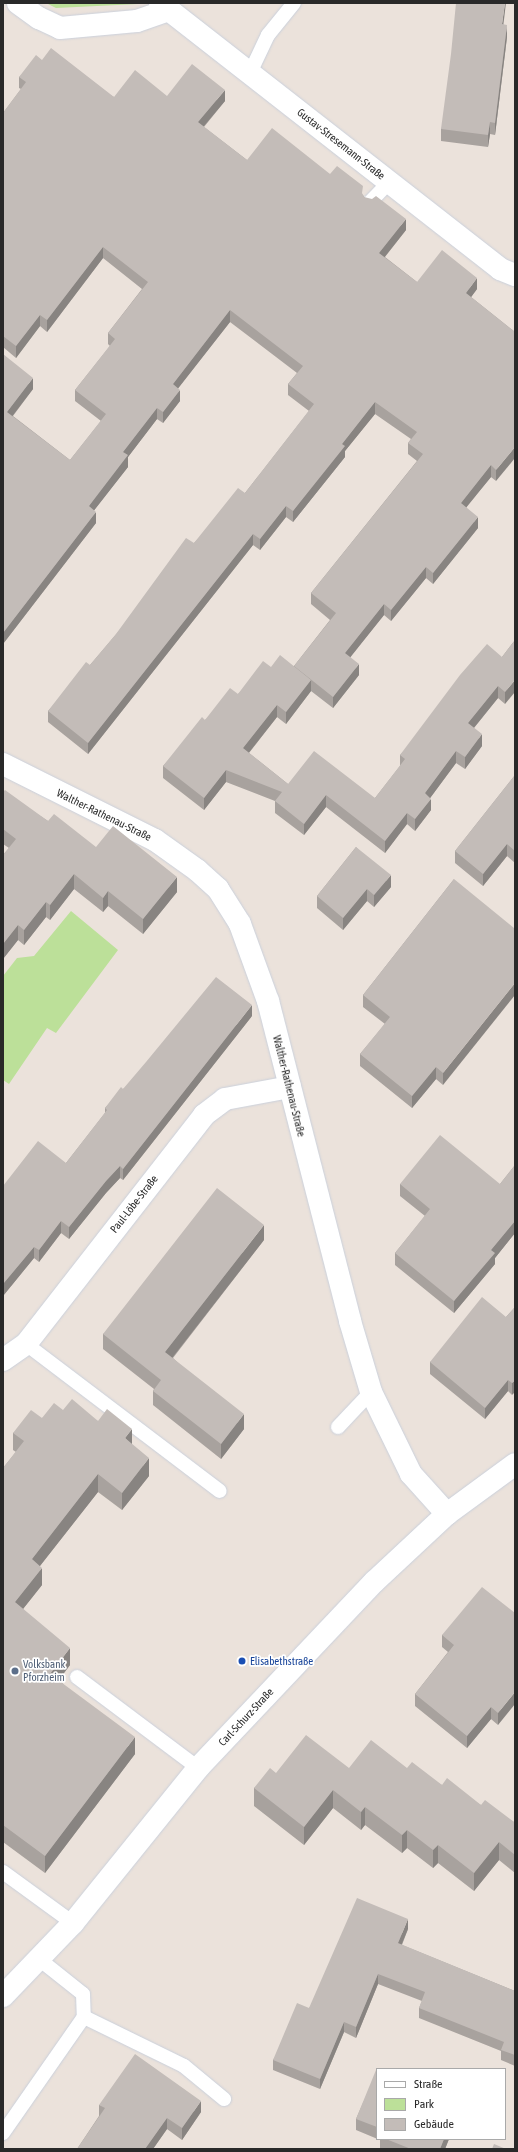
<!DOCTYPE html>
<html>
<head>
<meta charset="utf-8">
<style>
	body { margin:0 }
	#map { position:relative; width:518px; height:2152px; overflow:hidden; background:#ebe2db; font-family:"Asap Condensed",sans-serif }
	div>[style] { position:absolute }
	.green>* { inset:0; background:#bce099 }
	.roads { filter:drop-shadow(0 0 1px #cad0db) drop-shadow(0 0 1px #cad0db) }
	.lane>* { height:14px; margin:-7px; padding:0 7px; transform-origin:7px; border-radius:7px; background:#fff }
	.street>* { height:22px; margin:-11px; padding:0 11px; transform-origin:11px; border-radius:11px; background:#fff }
	.wall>* { inset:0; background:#a8a29e }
	.shaded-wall>* { inset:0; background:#888481 }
	.building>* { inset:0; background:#c3bcb8 }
	.dots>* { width:11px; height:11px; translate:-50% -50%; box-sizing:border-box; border:2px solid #fff; border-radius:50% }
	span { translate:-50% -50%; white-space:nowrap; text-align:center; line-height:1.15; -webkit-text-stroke:3.5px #fff; paint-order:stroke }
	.street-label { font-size:11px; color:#292929 }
	.transit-label { font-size:11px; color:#164399 }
	.left { translate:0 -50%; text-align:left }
	.service-label { font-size:11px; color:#4e5e75 }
	.frame { position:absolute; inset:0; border:4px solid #292929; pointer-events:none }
	.legend { position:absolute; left:376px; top:2068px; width:130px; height:72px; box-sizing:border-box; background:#fff; border:1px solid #a9a9a9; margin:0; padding:5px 7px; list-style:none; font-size:12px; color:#292929 }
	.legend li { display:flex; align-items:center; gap:8px; height:20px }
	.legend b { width:20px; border:1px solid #a9a9a9 }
</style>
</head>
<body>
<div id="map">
	<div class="green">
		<div style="clip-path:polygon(46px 3px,137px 3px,138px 4px,56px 8px)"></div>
		<div style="clip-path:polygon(71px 911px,118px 950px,56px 1033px,47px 1028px,9px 1084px,3px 1080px,3px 976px,17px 958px,34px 956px)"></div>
	</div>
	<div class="roads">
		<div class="lane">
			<div style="left:250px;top:73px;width:42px;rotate:-64.7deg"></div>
			<div style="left:268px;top:35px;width:41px;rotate:-50.9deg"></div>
			<div style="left:370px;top:202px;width:28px;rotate:-46deg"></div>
			<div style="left:26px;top:1344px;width:243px;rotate:37.2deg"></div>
			<div style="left:338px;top:1427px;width:48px;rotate:-46.7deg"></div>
			<div style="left:77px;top:1677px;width:151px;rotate:36.9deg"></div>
			<div style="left:3px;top:1872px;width:87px;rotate:36.1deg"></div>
			<div style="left:39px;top:1959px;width:56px;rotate:38.5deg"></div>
			<div style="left:83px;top:1994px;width:23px;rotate:88deg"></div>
			<div style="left:84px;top:2017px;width:111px;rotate:26.1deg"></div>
			<div style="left:184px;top:2066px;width:52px;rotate:39.5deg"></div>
			<div style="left:3px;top:2133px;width:141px;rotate:-55.1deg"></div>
		</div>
		<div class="street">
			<div style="left:18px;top:3px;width:26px;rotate:36deg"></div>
			<div style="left:39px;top:18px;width:23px;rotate:25deg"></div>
			<div style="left:60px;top:28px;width:77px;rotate:-5.2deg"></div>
			<div style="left:137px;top:21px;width:34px;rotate:-19deg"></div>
			<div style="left:160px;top:3px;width:432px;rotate:38deg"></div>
			<div style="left:500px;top:269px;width:16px;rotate:22deg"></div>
			<div style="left:3px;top:764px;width:170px;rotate:26.6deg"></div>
			<div style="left:155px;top:840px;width:52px;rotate:35.5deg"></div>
			<div style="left:197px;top:870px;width:28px;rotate:42deg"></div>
			<div style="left:218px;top:889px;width:41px;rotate:57.8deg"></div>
			<div style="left:240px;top:924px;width:82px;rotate:70deg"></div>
			<div style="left:268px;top:1001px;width:330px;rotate:75.6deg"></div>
			<div style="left:350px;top:1321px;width:74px;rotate:73.5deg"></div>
			<div style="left:371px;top:1392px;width:91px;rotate:64deg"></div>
			<div style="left:411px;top:1474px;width:54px;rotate:48deg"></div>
			<div style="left:3px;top:1360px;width:28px;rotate:-35deg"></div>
			<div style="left:26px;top:1344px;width:290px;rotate:-52.1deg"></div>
			<div style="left:204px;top:1115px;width:26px;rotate:-37deg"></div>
			<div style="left:225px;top:1099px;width:66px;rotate:-10.5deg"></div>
			<div style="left:3px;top:1996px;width:101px;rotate:-46.2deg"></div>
			<div style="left:73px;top:1923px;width:199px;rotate:-51.1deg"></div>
			<div style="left:198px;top:1768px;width:256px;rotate:-46.6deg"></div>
			<div style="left:374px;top:1582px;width:100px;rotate:-43deg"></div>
			<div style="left:447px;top:1514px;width:84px;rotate:-36.3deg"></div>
		</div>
	</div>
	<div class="wall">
		<div style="clip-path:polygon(503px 24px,507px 37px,495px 135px,490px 134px,488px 147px,441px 141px,441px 129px)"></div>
		<div style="clip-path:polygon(42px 60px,114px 97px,167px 96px,225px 101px,204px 127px,247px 160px,330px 174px,363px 195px,364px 197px,406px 230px,385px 257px,417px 282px,477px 289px,471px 297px,515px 332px,496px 481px,491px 477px,466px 507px,478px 528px,433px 584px,426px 578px,391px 621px,384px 615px,350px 657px,359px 675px,333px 708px,311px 691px,286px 724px,277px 717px,249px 753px,288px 784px,375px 798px,400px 766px,400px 755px,502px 657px,515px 640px,505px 704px,498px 698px,474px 728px,482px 746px,465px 769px,456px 763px,430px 798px,431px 810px,415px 831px,407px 824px,385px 853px,326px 807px,304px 835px,275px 813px,275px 801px,226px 782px,204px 810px,163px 778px,163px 766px,205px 720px,238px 694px,271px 667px,294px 666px,330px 620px,311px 604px,311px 593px,417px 461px,408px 454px,408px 443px,411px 439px,375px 414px,345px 451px,345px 457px,293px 522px,286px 517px,260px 550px,253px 545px,88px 754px,48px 722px,48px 711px,90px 665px,194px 543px,245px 493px,309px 411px,288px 395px,288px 384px,297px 373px,230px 322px,178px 388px,180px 401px,163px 423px,157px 419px,128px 457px,128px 467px,94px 510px,96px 523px,3px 644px,3px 354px,33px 389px,13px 416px,70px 460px,101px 421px,75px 401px,75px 390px,110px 346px,108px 344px,108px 333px,142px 289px,103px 258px,47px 332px,40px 326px,16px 358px,3px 347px,3px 113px,21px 89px,19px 88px,19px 77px)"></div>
		<div style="clip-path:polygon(515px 775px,515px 863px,507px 856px,483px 886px,455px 863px,455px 851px)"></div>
		<div style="clip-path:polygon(3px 792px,48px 821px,177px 892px,143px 934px,108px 906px,103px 912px,74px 889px,50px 920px,46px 917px,24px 945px,18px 940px,3px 959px,3px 855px,9px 848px,3px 844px)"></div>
		<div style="clip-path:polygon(356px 847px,391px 887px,374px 907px,367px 901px,343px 930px,317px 908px,317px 896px)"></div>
		<div style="clip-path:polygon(454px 879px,443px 1085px,436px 1079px,412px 1108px,360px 1066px,360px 1054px,385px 1024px,363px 1007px,363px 995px)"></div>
		<div style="clip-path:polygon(252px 1016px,123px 1180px,120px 1178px,106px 1193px,69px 1239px,61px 1233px,39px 1262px,34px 1258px,3px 1296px,3px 1186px,66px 1163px,105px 1113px,105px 1108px,123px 1089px)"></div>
		<div style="clip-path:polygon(515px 1109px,515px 1123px,514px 1122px,514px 1110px)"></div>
		<div style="clip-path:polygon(515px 1165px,515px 1233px,495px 1258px,495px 1264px,454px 1313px,395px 1265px,395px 1253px,425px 1216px,400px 1196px,400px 1184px,500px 1184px)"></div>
		<div style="clip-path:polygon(264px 1240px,173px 1358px,244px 1429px,221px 1459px,153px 1405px,153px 1391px,154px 1389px,103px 1349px,103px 1334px)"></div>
		<div style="clip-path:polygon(515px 1307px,512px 1395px,508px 1391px,485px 1419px,430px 1374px,430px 1362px,506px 1317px)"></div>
		<div style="clip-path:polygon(63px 1410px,98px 1421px,132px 1445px,149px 1476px,122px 1510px,98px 1492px,40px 1566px,42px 1585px,23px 1609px,70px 1665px,59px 1680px,135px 1754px,45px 1873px,3px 1842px,3px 1468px,16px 1452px,13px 1450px,13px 1433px,42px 1418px)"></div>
		<div style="clip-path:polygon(515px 1613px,498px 1725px,491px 1719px,467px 1748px,415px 1706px,415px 1694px,448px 1652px,442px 1647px,442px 1635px)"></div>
		<div style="clip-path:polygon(349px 1768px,407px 1768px,442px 1785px,514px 1822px,515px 1821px,515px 1873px,499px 1860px,474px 1891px,438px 1863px,433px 1868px,407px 1848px,402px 1853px,365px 1825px,361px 1830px,333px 1808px,304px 1845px,254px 1806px,254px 1788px,276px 1773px)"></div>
		<div style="clip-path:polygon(408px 1929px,402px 1945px,515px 1991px,515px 2066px,501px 2060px,501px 2051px,419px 2018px,419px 2008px,422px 2001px,378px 1984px,356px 2038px,344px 2032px,320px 2089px,273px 2070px,273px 2060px,309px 2008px)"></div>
		<div style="clip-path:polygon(377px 2071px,377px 2139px,449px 2139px,445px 2149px,382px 2149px,380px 2148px,380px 2140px,356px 2130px,356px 2119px)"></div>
		<div style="clip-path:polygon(99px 2105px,201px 2112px,182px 2140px,167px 2129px,153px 2149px,77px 2149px,99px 2116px)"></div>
	</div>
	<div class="shaded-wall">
		<div style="clip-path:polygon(505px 3px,506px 3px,502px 36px,502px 24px)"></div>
		<div style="clip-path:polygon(507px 25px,507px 37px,495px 135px,495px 123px)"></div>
		<div style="clip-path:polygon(225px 90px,225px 101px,198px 133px,198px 122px)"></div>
		<div style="clip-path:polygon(490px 122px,490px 134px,488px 147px,488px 135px)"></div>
		<div style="clip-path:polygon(406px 219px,406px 230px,379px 264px,379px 253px)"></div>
		<div style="clip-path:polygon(103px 247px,103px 258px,47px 332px,47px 320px)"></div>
		<div style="clip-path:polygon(477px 278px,477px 289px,466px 304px,466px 293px)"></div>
		<div style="clip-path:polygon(230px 310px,230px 322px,173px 395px,173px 384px)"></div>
		<div style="clip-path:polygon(40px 315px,40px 326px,16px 358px,16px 346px)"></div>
		<div style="clip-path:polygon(33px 378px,33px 389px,7px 423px,7px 412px)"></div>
		<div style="clip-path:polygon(180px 390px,180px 401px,163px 423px,163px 412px)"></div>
		<div style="clip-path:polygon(375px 402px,375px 414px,345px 451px,345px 457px,293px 522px,293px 511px,342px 444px)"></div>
		<div style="clip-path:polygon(157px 408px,157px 419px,128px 457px,128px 467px,89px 517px,89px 506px,123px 452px)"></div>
		<div style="clip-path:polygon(515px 447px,515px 458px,496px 481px,496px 470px)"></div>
		<div style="clip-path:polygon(491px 465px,491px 477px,461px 514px,461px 503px)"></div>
		<div style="clip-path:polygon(286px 506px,286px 517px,260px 550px,260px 539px)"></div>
		<div style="clip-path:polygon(96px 512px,96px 523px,3px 644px,3px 633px)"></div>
		<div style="clip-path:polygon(478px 517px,478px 528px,433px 584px,433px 573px)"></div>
		<div style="clip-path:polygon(253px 534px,253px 545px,88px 754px,88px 743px)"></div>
		<div style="clip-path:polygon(426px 567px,426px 578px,391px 621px,391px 610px)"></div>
		<div style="clip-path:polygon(384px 604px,384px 615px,345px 664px,345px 653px)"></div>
		<div style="clip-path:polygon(359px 664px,359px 675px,333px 708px,333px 697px)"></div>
		<div style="clip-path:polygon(311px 680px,311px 691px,286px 724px,286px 712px)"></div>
		<div style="clip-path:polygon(515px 680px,515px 692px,505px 704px,505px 692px)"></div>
		<div style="clip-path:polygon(498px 686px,498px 698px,468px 735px,468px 723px)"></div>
		<div style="clip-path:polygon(277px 705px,277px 717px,243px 760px,243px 748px)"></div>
		<div style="clip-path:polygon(482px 734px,482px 746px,465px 769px,465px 757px)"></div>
		<div style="clip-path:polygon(456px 751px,456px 763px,425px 805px,425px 793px)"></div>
		<div style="clip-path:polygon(226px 770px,226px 782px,204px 810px,204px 798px)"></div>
		<div style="clip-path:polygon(326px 795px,326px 807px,304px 835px,304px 824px)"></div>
		<div style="clip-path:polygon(431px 799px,431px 810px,415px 831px,415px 819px)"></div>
		<div style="clip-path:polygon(407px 813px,407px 824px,385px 853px,385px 841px)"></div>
		<div style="clip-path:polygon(507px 844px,507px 856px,483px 886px,483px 874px)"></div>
		<div style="clip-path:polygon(74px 874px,74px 889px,50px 920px,50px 905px)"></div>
		<div style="clip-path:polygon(391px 875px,391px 887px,374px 907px,374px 895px)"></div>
		<div style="clip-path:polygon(177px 877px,177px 892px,143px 934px,143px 919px)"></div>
		<div style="clip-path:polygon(367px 889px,367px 901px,343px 930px,343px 918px)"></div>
		<div style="clip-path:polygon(108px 891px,108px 906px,103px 912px,103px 898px)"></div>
		<div style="clip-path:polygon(46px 902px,46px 917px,24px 945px,24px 930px)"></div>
		<div style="clip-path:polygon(18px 925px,18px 940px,3px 959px,3px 944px)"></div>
		<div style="clip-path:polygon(515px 983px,515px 995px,443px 1085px,443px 1073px)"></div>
		<div style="clip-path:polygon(252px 1005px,252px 1016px,123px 1180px,123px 1169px)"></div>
		<div style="clip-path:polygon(436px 1067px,436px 1079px,412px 1108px,412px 1096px)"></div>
		<div style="clip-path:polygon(120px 1166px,120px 1178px,106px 1193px,69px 1239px,69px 1227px,106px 1181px)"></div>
		<div style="clip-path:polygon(61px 1221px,61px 1233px,39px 1262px,39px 1250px)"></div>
		<div style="clip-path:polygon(515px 1221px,515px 1233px,495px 1258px,495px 1264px,454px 1313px,454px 1301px,491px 1250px)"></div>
		<div style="clip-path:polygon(264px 1225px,264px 1240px,165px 1367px,165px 1352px)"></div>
		<div style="clip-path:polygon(34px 1247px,34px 1258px,3px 1296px,3px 1284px)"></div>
		<div style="clip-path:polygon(508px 1380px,508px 1391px,485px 1419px,485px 1408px)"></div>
		<div style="clip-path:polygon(515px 1380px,515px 1392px,512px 1395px,512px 1383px)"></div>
		<div style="clip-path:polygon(244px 1414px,244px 1429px,221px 1459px,221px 1444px)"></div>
		<div style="clip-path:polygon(132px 1429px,132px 1446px,125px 1438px)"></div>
		<div style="clip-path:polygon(149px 1458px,149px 1476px,122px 1510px,122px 1493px)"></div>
		<div style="clip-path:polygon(98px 1474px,98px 1492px,32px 1576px,32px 1559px)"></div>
		<div style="clip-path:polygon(42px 1568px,42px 1585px,15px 1619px,15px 1602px)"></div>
		<div style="clip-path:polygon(70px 1648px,70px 1665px,50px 1691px,50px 1674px)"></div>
		<div style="clip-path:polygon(515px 1692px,515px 1704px,498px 1725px,498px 1713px)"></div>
		<div style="clip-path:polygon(491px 1707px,491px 1719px,467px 1748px,467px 1736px)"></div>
		<div style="clip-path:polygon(135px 1737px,135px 1754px,45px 1873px,45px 1856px)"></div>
		<div style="clip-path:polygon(333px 1790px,333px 1808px,304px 1845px,304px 1827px)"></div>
		<div style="clip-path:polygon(365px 1807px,365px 1825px,361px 1830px,361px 1812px)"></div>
		<div style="clip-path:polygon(407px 1830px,407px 1848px,402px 1853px,402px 1835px)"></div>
		<div style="clip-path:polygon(499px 1842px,499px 1860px,474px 1891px,474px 1873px)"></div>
		<div style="clip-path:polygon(438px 1845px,438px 1863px,433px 1868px,433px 1850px)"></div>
		<div style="clip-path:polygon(408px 1919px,408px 1929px,398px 1953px,398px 1943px)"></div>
		<div style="clip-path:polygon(378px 1974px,378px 1984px,356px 2038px,356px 2027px)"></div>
		<div style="clip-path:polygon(344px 2022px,344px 2032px,320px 2089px,320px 2079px)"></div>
		<div style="clip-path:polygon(201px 2101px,201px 2112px,182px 2140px,182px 2128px)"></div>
		<div style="clip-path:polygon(167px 2118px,167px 2129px,153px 2149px,145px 2149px)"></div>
		<div style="clip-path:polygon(444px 2139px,449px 2139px,445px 2149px,440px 2149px)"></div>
	</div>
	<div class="building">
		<div style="clip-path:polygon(456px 3px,505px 3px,502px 24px,507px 25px,495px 123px,490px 122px,488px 135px,441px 129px,451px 54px)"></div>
		<div style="clip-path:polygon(51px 48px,114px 97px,135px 70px,167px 96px,192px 64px,225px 90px,198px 122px,247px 160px,272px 128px,330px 174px,337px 166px,363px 186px,362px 193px,364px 197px,372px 199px,376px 196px,406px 219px,379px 253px,417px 282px,442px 250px,477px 278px,466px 293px,515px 332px,515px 447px,496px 470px,491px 465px,461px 503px,478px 517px,433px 573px,426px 567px,391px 610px,384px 604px,345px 653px,359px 664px,333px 697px,294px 666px,336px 613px,311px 593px,423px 454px,408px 443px,417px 432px,375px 402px,342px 444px,345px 446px,293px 511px,286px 506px,260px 539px,253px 534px,88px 743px,48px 711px,86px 662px,90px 665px,116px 634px,186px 538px,194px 543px,238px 488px,245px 493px,314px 404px,288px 384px,303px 366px,230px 310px,173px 384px,180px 390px,163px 412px,157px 408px,123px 452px,128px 455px,89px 506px,96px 512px,3px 633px,3px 354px,33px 378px,7px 412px,70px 460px,106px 414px,75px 390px,115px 339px,108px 333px,148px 282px,103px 247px,47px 320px,40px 315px,16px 346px,3px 336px,3px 113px,26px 82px,19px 77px,36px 55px,42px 60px)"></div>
		<div style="clip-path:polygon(515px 640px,515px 680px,505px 692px,498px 686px,468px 723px,482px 734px,465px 757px,456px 751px,425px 793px,431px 799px,415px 819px,407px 813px,385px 841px,326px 795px,304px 824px,275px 801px,282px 792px,226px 770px,204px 798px,163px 766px,202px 717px,205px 720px,230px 688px,238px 694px,263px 661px,271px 667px,280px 655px,311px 680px,286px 712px,277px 705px,243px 748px,288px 784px,314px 751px,375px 798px,405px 759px,400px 755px,460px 675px,487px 644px,502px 657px)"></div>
		<div style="clip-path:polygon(515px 775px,515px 851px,507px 844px,483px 874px,455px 851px)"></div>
		<div style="clip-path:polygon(5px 790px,48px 821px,54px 814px,96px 847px,113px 826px,177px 877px,143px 919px,108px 891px,103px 898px,74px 874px,50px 905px,46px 902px,24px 930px,18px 925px,3px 944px,3px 855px,16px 839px,3px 829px,3px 792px)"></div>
		<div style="clip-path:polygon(356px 847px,391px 875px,374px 895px,367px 889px,343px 918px,317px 896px)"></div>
		<div style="clip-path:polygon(454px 879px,514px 928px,515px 927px,515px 983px,443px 1073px,436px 1067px,412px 1096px,360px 1054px,390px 1017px,363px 995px)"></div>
		<div style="clip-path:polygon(216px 977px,252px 1005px,123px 1169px,120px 1166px,106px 1181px,69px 1227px,61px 1221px,39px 1250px,34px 1247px,3px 1284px,3px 1186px,38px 1141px,66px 1163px,107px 1110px,105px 1108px,121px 1087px,123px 1089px,146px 1062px)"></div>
		<div style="clip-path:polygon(440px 1135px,500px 1184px,515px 1165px,515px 1221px,491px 1250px,495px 1253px,454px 1301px,395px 1253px,430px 1209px,400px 1184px)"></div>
		<div style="clip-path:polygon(217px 1188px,264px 1225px,165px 1352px,244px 1414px,221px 1444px,153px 1391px,161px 1380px,103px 1334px)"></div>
		<div style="clip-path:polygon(482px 1297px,506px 1317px,515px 1307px,515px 1380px,512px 1383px,508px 1380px,485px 1408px,430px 1362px)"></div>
		<div style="clip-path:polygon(72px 1399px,98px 1421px,107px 1409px,132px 1429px,125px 1438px,149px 1458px,122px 1493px,98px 1474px,32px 1559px,42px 1568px,15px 1602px,70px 1648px,50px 1674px,135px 1737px,45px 1856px,3px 1825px,3px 1468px,24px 1441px,13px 1433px,31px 1410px,42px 1418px,54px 1403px,63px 1410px)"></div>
		<div style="clip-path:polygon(482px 1587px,515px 1613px,515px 1692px,498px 1713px,491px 1707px,467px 1736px,415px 1694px,454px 1645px,442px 1635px)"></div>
		<div style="clip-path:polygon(306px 1735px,349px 1768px,371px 1740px,407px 1768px,412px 1762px,442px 1785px,447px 1778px,481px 1805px,485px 1800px,514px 1822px,515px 1821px,515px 1855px,499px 1842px,474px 1873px,438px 1845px,433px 1850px,407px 1830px,402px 1835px,365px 1807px,361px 1812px,333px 1790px,304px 1827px,254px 1788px,270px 1768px,276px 1773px)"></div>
		<div style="clip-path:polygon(357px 1898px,408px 1919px,398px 1943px,515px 1991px,515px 2055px,501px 2050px,504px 2042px,419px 2008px,425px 1992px,378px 1974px,356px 2027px,344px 2022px,320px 2079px,273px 2060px,297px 2003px,309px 2008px)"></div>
		<div style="clip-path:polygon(135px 2054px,201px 2101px,182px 2128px,167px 2118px,145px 2149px,77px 2149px,105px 2108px,99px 2105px)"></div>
		<div style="clip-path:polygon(376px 2070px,377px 2071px,377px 2127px,356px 2119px)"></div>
		<div style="clip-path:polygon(386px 2139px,444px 2139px,440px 2149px,411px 2149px)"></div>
		<div style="clip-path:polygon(494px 2144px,506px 2149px,492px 2149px)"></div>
	</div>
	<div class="dots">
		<div style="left:242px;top:1661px;background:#1a4fb4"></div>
		<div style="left:15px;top:1671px;background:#5c6f8a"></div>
	</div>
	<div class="street-label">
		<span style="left:341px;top:144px;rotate:38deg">Gustav-Stresemann-Straße</span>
		<span style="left:104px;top:815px;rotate:26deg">Walther-Rathenau-Straße</span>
		<span style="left:289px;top:1086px;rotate:76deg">Walther-Rathenau-Straße</span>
		<span style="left:134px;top:1204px;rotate:-52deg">Paul-Löbe-Straße</span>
		<span style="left:246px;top:1717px;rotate:-47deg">Carl-Schurz-Straße</span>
	</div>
	<div class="transit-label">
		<span class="left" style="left:250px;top:1661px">Elisabethstraße</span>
	</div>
	<div class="service-label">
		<span class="left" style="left:23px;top:1671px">Volksbank<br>Pforzheim</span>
	</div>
	<div class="frame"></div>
	<ul class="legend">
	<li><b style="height:5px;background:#fff"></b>Straße</li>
	<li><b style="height:11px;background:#bce099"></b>Park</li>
	<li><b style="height:11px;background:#c3bcb8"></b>Gebäude</li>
	</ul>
</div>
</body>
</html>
